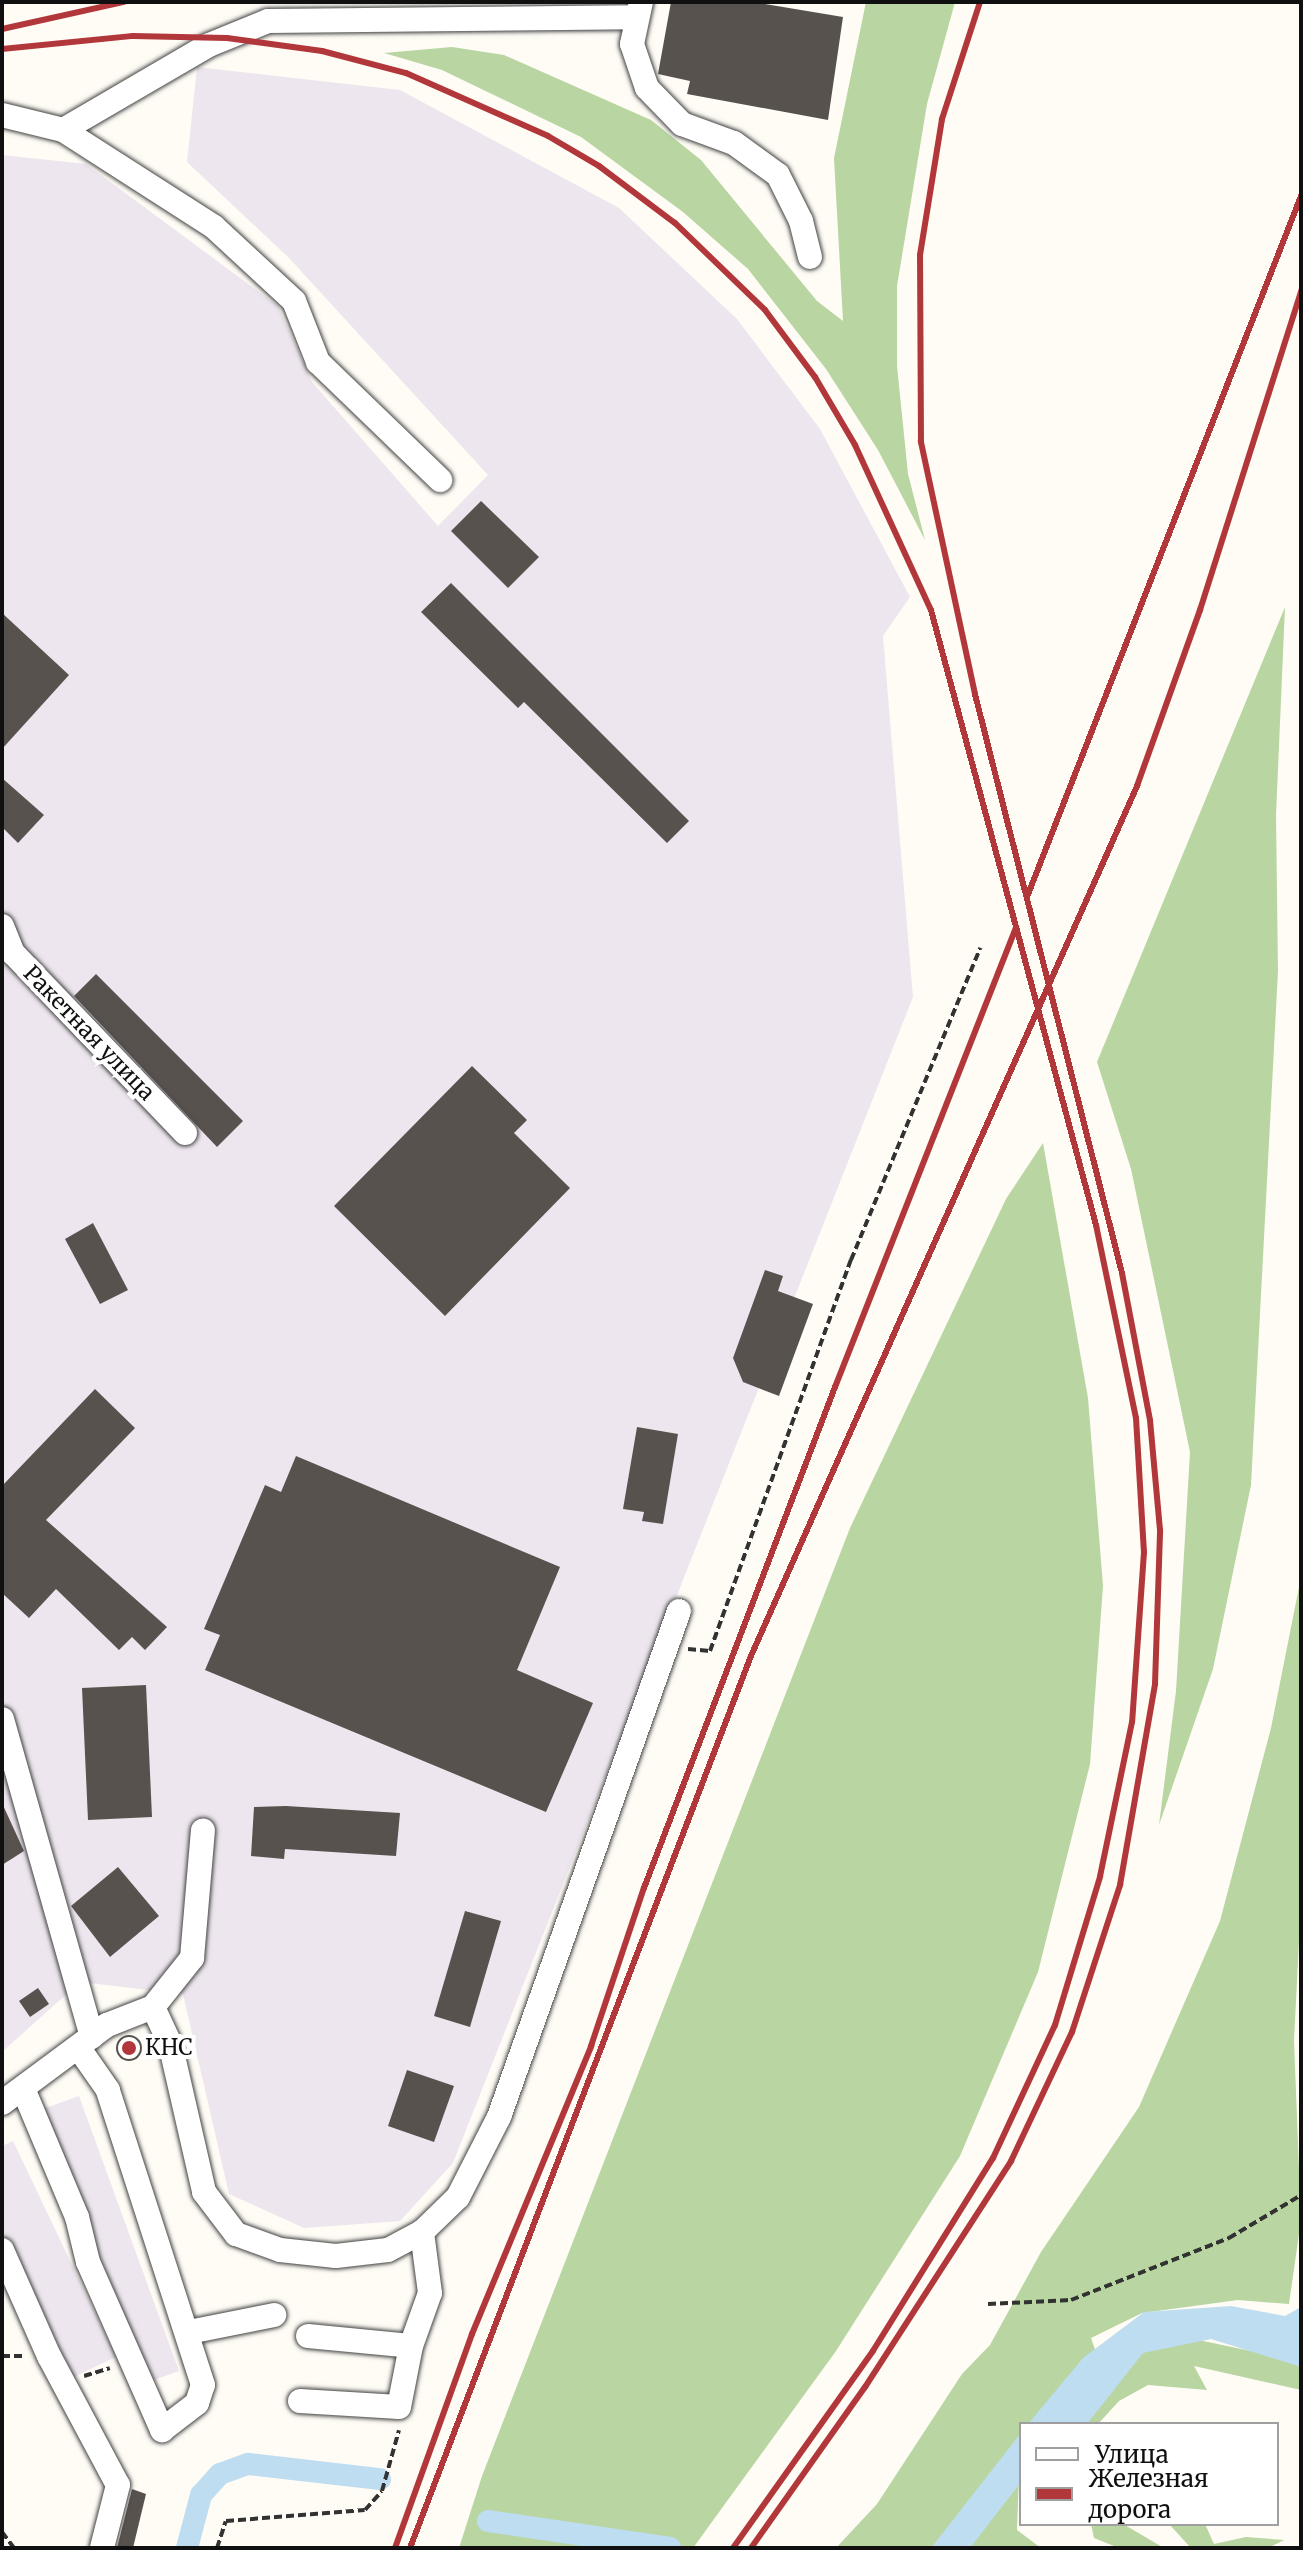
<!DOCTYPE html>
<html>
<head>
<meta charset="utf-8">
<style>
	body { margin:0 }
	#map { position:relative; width:1303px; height:2550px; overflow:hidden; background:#fefcf5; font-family:Merriweather,serif }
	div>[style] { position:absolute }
	.industrial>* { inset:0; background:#ede6ee }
	.forest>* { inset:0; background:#b8d5a2 }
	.water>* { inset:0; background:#bfddf0 }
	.canal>* { height:22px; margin:-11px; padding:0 11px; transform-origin:11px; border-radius:11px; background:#bfddf0 }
	.building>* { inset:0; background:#58524e }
	.round { border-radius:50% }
	.path>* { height:4px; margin-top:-2px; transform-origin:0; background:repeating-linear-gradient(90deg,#323232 0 8px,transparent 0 12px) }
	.roads { filter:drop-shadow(0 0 2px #434343) drop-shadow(0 0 2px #434343) }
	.minor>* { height:24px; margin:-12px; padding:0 12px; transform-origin:12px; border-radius:12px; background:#fff }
	.rail>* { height:6px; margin:-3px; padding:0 3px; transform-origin:3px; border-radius:3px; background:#b2373b }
	.dots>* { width:22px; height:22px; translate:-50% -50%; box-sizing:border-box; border:4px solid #fff; border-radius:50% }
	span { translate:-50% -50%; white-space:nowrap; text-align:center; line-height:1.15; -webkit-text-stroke:8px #fff; paint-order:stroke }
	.street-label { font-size:22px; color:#101010 }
	.poi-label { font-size:22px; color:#101010 }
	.left { translate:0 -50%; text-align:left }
	.frame { position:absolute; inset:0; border:4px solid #101010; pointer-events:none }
	.legend { position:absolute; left:1019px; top:2422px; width:260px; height:104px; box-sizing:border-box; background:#fff; border:2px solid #9f9f9f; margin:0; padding:10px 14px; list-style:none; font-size:24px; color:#101010 }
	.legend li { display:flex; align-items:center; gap:16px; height:40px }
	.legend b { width:40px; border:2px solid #9f9f9f }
</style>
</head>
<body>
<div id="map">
	<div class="industrial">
		<div style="clip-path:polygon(197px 67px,400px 90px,619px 208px,737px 319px,820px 429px,910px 597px,883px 636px,913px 997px,453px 2163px,400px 2221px,304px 2228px,229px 2194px,183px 1994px,80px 1982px,2px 2052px,2px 155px,86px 164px,278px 306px,312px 382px,438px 526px,488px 475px,289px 258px,187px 162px)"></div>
		<div style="clip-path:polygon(79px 2096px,179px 2371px,137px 2386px,37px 2111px)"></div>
		<div style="clip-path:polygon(13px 2141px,116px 2357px,61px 2383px,2px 2261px,2px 2146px)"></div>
	</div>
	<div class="forest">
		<div style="clip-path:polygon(866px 2px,955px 2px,927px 104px,897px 286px,897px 366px,908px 474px,925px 540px,878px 450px,826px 369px,748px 269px,683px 212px,581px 137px,442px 70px,384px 53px,452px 47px,504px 55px,651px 120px,701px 160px,817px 301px,843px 321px,834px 158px)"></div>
		<div style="clip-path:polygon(1285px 607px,1276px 815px,1278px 971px,1251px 1485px,1213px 1669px,1159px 1825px,1176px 1691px,1190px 1452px,1131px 1169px,1097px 1062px)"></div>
		<div style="clip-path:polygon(1043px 1143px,1088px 1398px,1103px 1586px,1090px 1764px,1038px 1972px,960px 2156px,836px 2351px,693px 2548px,459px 2548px,482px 2476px,850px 1528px,1006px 1199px)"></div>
		<div style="clip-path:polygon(1301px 1577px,1301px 1901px,1294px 2041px,1301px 2220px,1289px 2304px,1238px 2300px,1142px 2313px,1091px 2338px,1098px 2358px,1170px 2334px,1265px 2354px,1301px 2363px,1301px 2390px,1194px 2366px,1207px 2390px,1148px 2385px,1119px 2401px,1098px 2424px,1021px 2424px,1017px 2530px,1041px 2548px,836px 2548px,877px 2504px,962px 2374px,990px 2345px,1041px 2252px,1139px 2107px,1220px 1921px,1271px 1728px)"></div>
		<div style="clip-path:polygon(1091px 2524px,1123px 2524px,1164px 2548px,1119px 2548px,1094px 2538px)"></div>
		<div style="clip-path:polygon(1169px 2524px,1205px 2524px,1214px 2544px,1246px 2537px,1284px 2540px,1268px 2548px,1191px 2548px)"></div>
	</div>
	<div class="water">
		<div style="clip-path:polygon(1231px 2306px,1285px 2316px,1301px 2307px,1301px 2367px,1211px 2339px,1143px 2353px,1087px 2424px,1028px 2424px,1083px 2358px,1144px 2312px)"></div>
		<div style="clip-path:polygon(1021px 2433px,1021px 2482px,970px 2548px,931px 2548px)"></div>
	</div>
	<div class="canal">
		<div style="left:488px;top:2521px;width:184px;rotate:8.4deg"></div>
		<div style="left:187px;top:2548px;width:55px;rotate:-75.2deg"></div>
		<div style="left:201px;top:2495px;width:28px;rotate:-48deg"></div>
		<div style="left:220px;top:2474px;width:30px;rotate:-20deg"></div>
		<div style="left:248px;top:2464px;width:133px;rotate:6.5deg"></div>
	</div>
	<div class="building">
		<div style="clip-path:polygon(671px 2px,753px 2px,843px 17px,828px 120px,687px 94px,690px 81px,658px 74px)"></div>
		<div style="clip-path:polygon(481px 501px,539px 557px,508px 588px,451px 531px)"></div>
		<div style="clip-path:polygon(451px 583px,689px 821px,667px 843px,524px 702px,518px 708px,421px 612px)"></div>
		<div style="clip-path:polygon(2px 613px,69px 675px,2px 749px)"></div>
		<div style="clip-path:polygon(2px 778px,44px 815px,18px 843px,2px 827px)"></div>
		<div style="clip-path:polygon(96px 974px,243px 1121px,217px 1147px,74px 996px)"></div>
		<div style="clip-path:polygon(472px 1066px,527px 1120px,514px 1133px,570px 1188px,445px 1316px,334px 1206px)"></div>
		<div style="clip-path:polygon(93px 1223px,128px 1290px,100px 1304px,65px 1239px)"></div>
		<div style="clip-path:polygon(765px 1270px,783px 1276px,778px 1291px,813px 1304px,779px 1396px,743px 1382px,733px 1358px)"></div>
		<div style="clip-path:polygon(95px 1389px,135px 1428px,46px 1520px,167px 1627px,145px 1650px,132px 1637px,119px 1650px,56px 1589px,29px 1618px,2px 1593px,2px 1486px)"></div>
		<div style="clip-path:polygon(637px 1427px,678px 1434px,663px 1524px,642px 1521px,644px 1512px,623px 1509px)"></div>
		<div style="clip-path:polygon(296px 1456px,560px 1567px,517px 1670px,593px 1703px,546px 1812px,205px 1670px,220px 1635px,204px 1629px,265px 1485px,281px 1492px)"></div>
		<div style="clip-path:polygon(146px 1685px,152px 1817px,88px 1820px,82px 1688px)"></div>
		<div style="clip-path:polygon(2px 1803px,24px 1851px,2px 1865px)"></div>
		<div style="clip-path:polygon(286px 1806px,400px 1813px,396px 1856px,285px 1849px,284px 1859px,251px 1856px,254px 1807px)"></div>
		<div style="clip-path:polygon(118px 1867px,159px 1916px,110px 1957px,71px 1906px)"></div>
		<div style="clip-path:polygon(465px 1911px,501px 1921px,470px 2027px,434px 2016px)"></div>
		<div style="clip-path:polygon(38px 1988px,49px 2004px,30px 2017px,19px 2001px)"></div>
		<div class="round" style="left:116px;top:2035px;width:26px;height:26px"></div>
		<div style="clip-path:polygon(407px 2070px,454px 2086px,434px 2142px,388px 2126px)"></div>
		<div style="clip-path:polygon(132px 2489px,146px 2494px,133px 2548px,117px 2548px)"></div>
	</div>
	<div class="path">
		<div style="left:688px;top:1649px;width:22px;rotate:5deg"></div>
		<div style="left:710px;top:1651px;width:416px;rotate:-70.2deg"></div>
		<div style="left:851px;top:1260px;width:338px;rotate:-67.5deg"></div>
		<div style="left:988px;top:2304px;width:83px;rotate:-2.8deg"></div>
		<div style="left:1071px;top:2300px;width:170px;rotate:-21.4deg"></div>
		<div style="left:1229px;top:2238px;width:84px;rotate:-30.8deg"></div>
		<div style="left:2px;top:2356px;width:24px"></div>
		<div style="left:84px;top:2376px;width:27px;rotate:-17deg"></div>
		<div style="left:2px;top:2532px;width:20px;rotate:53deg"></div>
		<div style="left:217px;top:2548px;width:28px;rotate:-72deg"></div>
		<div style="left:226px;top:2521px;width:139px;rotate:-4.5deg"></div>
		<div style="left:365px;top:2510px;width:25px;rotate:-48deg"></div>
		<div style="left:382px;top:2491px;width:63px;rotate:-74.4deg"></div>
	</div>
	<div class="roads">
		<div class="minor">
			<div style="left:641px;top:2px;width:43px;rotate:102.1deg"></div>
			<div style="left:632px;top:44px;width:46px;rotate:71.2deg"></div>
			<div style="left:647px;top:88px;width:50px;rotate:45.8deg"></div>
			<div style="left:682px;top:124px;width:55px;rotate:20.1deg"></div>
			<div style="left:734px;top:143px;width:54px;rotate:36deg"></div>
			<div style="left:778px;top:175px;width:51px;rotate:63.4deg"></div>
			<div style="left:801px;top:221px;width:37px;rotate:76deg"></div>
			<div style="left:2px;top:115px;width:63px;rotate:13.8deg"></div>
			<div style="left:63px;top:130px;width:179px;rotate:32.7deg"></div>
			<div style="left:214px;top:227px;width:109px;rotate:42.8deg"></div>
			<div style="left:294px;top:301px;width:66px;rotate:68.5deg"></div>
			<div style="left:318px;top:362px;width:170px;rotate:44deg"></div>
			<div style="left:63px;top:130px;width:169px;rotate:-30.2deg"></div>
			<div style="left:209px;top:45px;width:64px;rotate:-22.1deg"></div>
			<div style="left:268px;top:21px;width:367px;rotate:-0.6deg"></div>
			<div style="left:2px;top:926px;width:29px;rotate:68deg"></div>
			<div style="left:13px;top:953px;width:249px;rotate:46.3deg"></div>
			<div style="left:2px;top:1719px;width:330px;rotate:74.2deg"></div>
			<div style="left:153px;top:2007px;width:63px;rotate:-51.5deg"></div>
			<div style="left:192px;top:1958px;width:128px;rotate:-85.1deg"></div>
			<div style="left:24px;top:2091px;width:137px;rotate:67.2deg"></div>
			<div style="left:77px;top:2217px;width:46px;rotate:76.3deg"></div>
			<div style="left:88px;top:2262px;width:184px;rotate:66.2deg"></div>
			<div style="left:162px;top:2430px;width:44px;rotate:-37.6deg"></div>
			<div style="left:197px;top:2403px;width:19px;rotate:-72deg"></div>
			<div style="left:203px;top:2385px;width:310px;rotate:-107.9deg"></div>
			<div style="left:108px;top:2090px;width:52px;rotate:-124.9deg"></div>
			<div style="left:2px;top:2103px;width:131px;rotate:-36.6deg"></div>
			<div style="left:107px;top:2025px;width:49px;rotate:-21.4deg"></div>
			<div style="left:153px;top:2007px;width:40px;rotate:65deg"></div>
			<div style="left:170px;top:2043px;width:153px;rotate:77.1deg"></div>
			<div style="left:204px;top:2192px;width:53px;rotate:52.7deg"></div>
			<div style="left:236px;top:2234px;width:47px;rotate:20deg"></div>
			<div style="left:280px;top:2250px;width:56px;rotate:6.1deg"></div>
			<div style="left:336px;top:2256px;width:52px;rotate:-6.6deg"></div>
			<div style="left:388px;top:2250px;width:38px;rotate:-28deg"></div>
			<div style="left:422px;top:2232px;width:50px;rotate:-44.2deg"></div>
			<div style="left:458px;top:2197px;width:90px;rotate:-62.9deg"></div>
			<div style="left:499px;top:2117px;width:537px;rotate:-70.42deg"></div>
			<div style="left:2px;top:2250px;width:116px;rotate:66.1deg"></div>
			<div style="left:49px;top:2356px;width:146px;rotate:61.9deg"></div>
			<div style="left:118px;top:2485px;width:65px;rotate:104.3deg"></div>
			<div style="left:189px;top:2332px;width:87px;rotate:-11.3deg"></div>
			<div style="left:308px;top:2336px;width:103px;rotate:5.5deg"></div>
			<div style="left:300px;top:2401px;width:99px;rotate:3.5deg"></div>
			<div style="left:399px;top:2407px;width:62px;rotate:-78.9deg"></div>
			<div style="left:411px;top:2346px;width:56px;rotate:-70.3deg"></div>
			<div style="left:430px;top:2293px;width:62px;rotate:-97.5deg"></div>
		</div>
	</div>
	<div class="rail">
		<div style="left:2px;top:29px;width:125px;rotate:-12.5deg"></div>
		<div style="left:2px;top:49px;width:132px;rotate:-5.7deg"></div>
		<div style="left:133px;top:36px;width:94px;rotate:1.2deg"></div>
		<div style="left:227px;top:38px;width:96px;rotate:7.8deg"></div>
		<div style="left:322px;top:51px;width:87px;rotate:14.7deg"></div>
		<div style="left:406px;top:73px;width:155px;rotate:23.9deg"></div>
		<div style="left:548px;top:136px;width:59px;rotate:30.5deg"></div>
		<div style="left:599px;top:166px;width:95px;rotate:36.9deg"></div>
		<div style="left:675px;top:223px;width:125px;rotate:44deg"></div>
		<div style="left:765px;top:310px;width:84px;rotate:53.3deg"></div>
		<div style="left:815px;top:377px;width:79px;rotate:59.5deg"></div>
		<div style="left:855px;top:445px;width:182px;rotate:65.3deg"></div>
		<div style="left:931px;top:610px;width:637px;rotate:74.98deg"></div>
		<div style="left:1096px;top:1225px;width:197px;rotate:78.3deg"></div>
		<div style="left:1136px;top:1418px;width:134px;rotate:86.6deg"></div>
		<div style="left:1144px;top:1552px;width:170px;rotate:94deg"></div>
		<div style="left:1132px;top:1722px;width:158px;rotate:101.7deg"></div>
		<div style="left:1100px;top:1877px;width:155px;rotate:106.9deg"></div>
		<div style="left:1055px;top:2025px;width:147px;rotate:115deg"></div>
		<div style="left:993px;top:2158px;width:227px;rotate:121.9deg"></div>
		<div style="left:873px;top:2351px;width:242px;rotate:125.4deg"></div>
		<div style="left:1027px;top:897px;width:753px;rotate:-68.65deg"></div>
		<div style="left:395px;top:2548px;width:227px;rotate:-70.2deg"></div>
		<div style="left:472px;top:2334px;width:312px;rotate:-67.5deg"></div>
		<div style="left:591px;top:2046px;width:167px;rotate:-71.5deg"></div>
		<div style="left:644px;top:1888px;width:536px;rotate:-69.13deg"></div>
		<div style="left:835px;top:1387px;width:494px;rotate:-68.5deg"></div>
		<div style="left:410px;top:2548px;width:955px;rotate:-69.08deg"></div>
		<div style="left:751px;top:1656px;width:952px;rotate:-66.07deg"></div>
		<div style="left:1137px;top:786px;width:187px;rotate:-70.3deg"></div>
		<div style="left:1200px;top:610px;width:335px;rotate:-72.4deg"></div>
		<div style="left:751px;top:2548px;width:197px;rotate:-54.7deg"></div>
		<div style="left:865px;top:2387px;width:269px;rotate:-57.1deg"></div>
		<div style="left:1011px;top:2161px;width:143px;rotate:-64.7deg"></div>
		<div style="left:1072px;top:2032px;width:155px;rotate:-71.9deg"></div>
		<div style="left:1120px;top:1885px;width:204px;rotate:-80.1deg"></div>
		<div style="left:1155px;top:1684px;width:154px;rotate:-88.1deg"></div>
		<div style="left:1160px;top:1530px;width:110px;rotate:-95.2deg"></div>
		<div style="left:1150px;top:1420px;width:150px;rotate:-100.8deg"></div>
		<div style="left:1122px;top:1273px;width:597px;rotate:-104.25deg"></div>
		<div style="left:975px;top:694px;width:258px;rotate:-102.1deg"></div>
		<div style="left:921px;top:442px;width:187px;rotate:-90.3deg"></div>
		<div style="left:920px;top:255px;width:138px;rotate:-80.8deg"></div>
		<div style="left:942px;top:119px;width:123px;rotate:-72deg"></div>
	</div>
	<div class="dots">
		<div style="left:129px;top:2048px;background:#b2373b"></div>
	</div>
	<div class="street-label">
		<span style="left:89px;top:1033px;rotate:46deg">Ракетная улица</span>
	</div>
	<div class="poi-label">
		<span class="left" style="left:145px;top:2048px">КНС</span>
	</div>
	<div class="frame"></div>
	<ul class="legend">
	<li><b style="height:10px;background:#fff"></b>Улица</li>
	<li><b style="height:10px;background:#b2373b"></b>Железная дорога</li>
	</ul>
</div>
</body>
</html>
